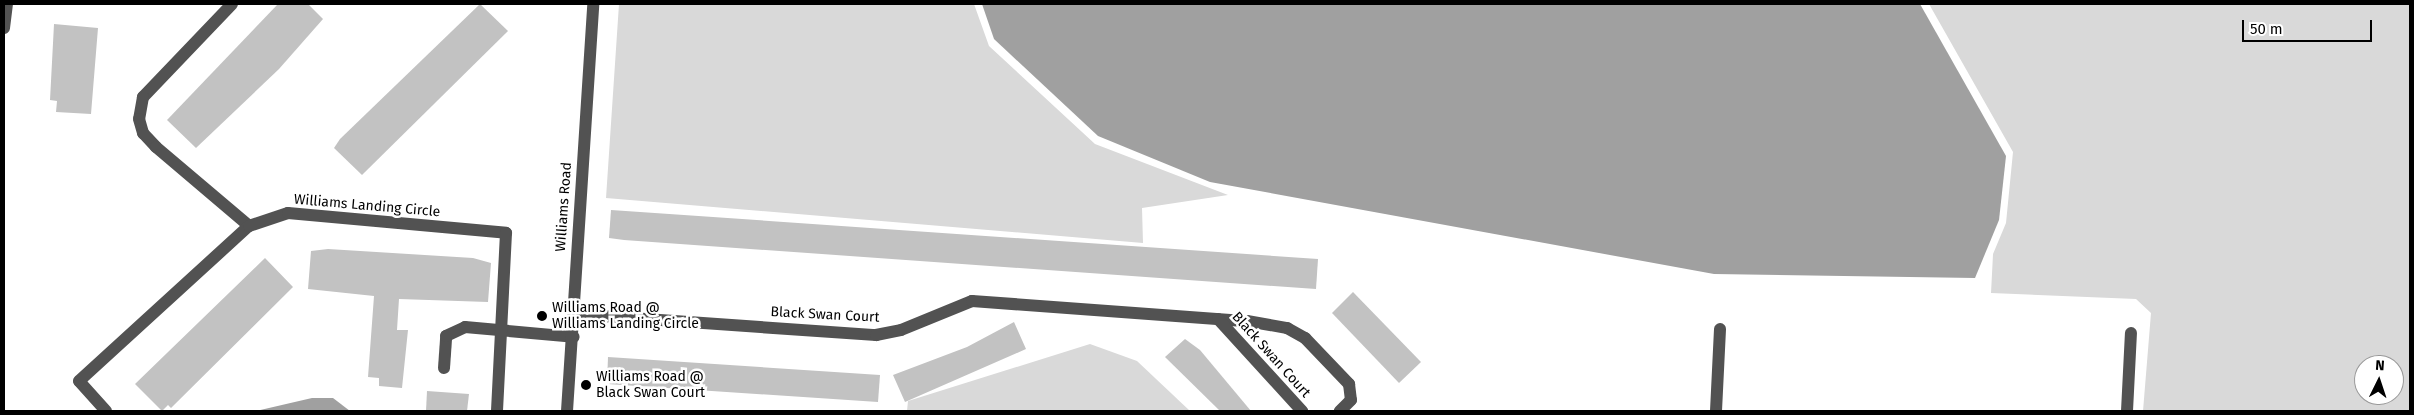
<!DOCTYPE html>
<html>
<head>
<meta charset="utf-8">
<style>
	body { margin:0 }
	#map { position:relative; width:2414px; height:415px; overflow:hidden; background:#fff; font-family:"Fira Sans",sans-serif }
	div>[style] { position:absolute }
	.green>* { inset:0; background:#d9d9d9 }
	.water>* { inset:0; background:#a0a0a0 }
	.building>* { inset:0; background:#c2c2c2 }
	.minor>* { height:12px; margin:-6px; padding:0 6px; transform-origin:6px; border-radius:6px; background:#525252 }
	.dots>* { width:14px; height:14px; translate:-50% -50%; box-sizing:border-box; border:2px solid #fff; border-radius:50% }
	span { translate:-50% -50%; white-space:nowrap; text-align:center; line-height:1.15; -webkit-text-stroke:5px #fff; paint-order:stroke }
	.street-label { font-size:14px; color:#000 }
	.poi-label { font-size:14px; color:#000 }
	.left { translate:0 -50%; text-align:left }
	.frame { position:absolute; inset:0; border:5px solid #000; pointer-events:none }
	.north { position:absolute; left:2354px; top:355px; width:50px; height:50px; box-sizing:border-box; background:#fff; border:1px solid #999; border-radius:50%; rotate:4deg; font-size:14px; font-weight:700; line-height:20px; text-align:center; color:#000 }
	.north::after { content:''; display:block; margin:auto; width:18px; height:22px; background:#000; clip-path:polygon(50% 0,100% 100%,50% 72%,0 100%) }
	.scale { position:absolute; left:2242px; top:20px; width:130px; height:22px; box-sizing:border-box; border:2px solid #000; border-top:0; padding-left:6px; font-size:15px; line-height:18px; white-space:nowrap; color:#000; -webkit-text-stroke:4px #fff; paint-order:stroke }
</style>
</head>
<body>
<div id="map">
	<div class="green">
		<div style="clip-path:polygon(619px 4px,974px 4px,989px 46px,1095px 144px,1228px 195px,1142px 208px,1143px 243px,606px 198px)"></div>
		<div style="clip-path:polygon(evenodd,1929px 4px,2410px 4px,2410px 411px,2143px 411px,2151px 313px,2136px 299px,1991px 293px,1993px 254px,2006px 223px,2013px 152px,1929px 4px,2364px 365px,2394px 365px,2394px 395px,2364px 395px,2364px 365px)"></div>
		<div style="clip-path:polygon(1090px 344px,1137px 361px,1190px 411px,907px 411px,908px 401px)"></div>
	</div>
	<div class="water">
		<div style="clip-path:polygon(982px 4px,1920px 4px,2006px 156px,1999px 220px,1975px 278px,1714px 274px,1210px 182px,1098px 136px,994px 39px)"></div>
		<div style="clip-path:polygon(312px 398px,333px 398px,350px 411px,256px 411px)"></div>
	</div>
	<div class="building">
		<div style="clip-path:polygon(278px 4px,308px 4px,323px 19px,279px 69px,196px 148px,167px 120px)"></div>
		<div style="clip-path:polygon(480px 4px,508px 31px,362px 175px,334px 148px,340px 139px)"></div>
		<div style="clip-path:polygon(54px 24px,98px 28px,91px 114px,56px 112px,57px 101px,50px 100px)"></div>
		<div style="clip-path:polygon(611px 210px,1318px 259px,1316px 289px,624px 240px,609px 238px)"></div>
		<div style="clip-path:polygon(328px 249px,473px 258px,491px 263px,488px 302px,399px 299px,397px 330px,408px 330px,402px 388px,379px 386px,379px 378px,368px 377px,374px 296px,308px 289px,311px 251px)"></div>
		<div style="clip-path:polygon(265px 258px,293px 287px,171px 408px,168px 405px,162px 411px,135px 384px)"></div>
		<div style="clip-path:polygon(1353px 292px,1421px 362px,1399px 383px,1332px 313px)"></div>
		<div style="clip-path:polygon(1014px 322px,1026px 349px,905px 402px,893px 375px,967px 347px)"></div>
		<div style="clip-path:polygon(1185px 339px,1200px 350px,1251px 411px,1220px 411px,1165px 357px)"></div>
		<div style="clip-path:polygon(608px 357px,880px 375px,878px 402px,607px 384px)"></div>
		<div style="clip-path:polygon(427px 391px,469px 394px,467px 411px,426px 411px)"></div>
	</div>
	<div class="minor">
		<div style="left:232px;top:4px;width:129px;rotate:133.7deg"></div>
		<div style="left:143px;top:97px;width:22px;rotate:100deg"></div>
		<div style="left:139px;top:119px;width:15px;rotate:74deg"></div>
		<div style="left:143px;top:133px;width:19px;rotate:47deg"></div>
		<div style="left:156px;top:147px;width:122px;rotate:40.3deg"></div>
		<div style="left:4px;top:28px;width:24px;rotate:-83deg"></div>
		<div style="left:574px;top:314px;width:303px;rotate:4deg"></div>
		<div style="left:876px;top:335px;width:25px;rotate:-11deg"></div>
		<div style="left:901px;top:330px;width:77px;rotate:-22.2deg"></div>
		<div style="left:972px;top:301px;width:276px;rotate:4.2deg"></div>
		<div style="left:1247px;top:321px;width:41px;rotate:9.9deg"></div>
		<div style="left:1287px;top:328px;width:21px;rotate:29deg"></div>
		<div style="left:1305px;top:338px;width:64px;rotate:46.3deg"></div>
		<div style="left:1349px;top:384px;width:16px;rotate:83deg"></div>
		<div style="left:1351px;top:400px;width:16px;rotate:135deg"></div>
		<div style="left:1218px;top:319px;width:125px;rotate:47.6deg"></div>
		<div style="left:444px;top:368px;width:32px;rotate:-86deg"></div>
		<div style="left:446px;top:336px;width:21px;rotate:-25deg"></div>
		<div style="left:465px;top:327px;width:109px;rotate:5.2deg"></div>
		<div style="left:106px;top:411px;width:40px;rotate:-132deg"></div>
		<div style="left:79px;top:381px;width:230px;rotate:-42.4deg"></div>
		<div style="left:249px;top:226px;width:41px;rotate:-18.4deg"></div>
		<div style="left:288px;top:213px;width:219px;rotate:5.2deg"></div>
		<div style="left:506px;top:233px;width:178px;rotate:92.9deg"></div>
		<div style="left:567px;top:411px;width:408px;rotate:-86.3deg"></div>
		<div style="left:1716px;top:411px;width:82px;rotate:-87.2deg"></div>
		<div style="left:2127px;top:411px;width:78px;rotate:-87.1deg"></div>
	</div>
	<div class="dots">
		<div style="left:542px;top:316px;background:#000"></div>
		<div style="left:586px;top:385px;background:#000"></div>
	</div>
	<div class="street-label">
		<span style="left:367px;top:206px;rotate:5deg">Williams Landing Circle</span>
		<span style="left:564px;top:207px;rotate:-86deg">Williams Road</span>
		<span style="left:825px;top:315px;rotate:3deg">Black Swan Court</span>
		<span style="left:1271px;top:355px;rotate:48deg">Black Swan Court</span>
	</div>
	<div class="poi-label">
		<span class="left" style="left:552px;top:316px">Williams Road @<br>Williams Landing Circle</span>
		<span class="left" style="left:596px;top:385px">Williams Road @<br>Black Swan Court</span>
	</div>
	<div class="frame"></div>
	<div class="north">N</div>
	<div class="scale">50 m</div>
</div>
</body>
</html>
